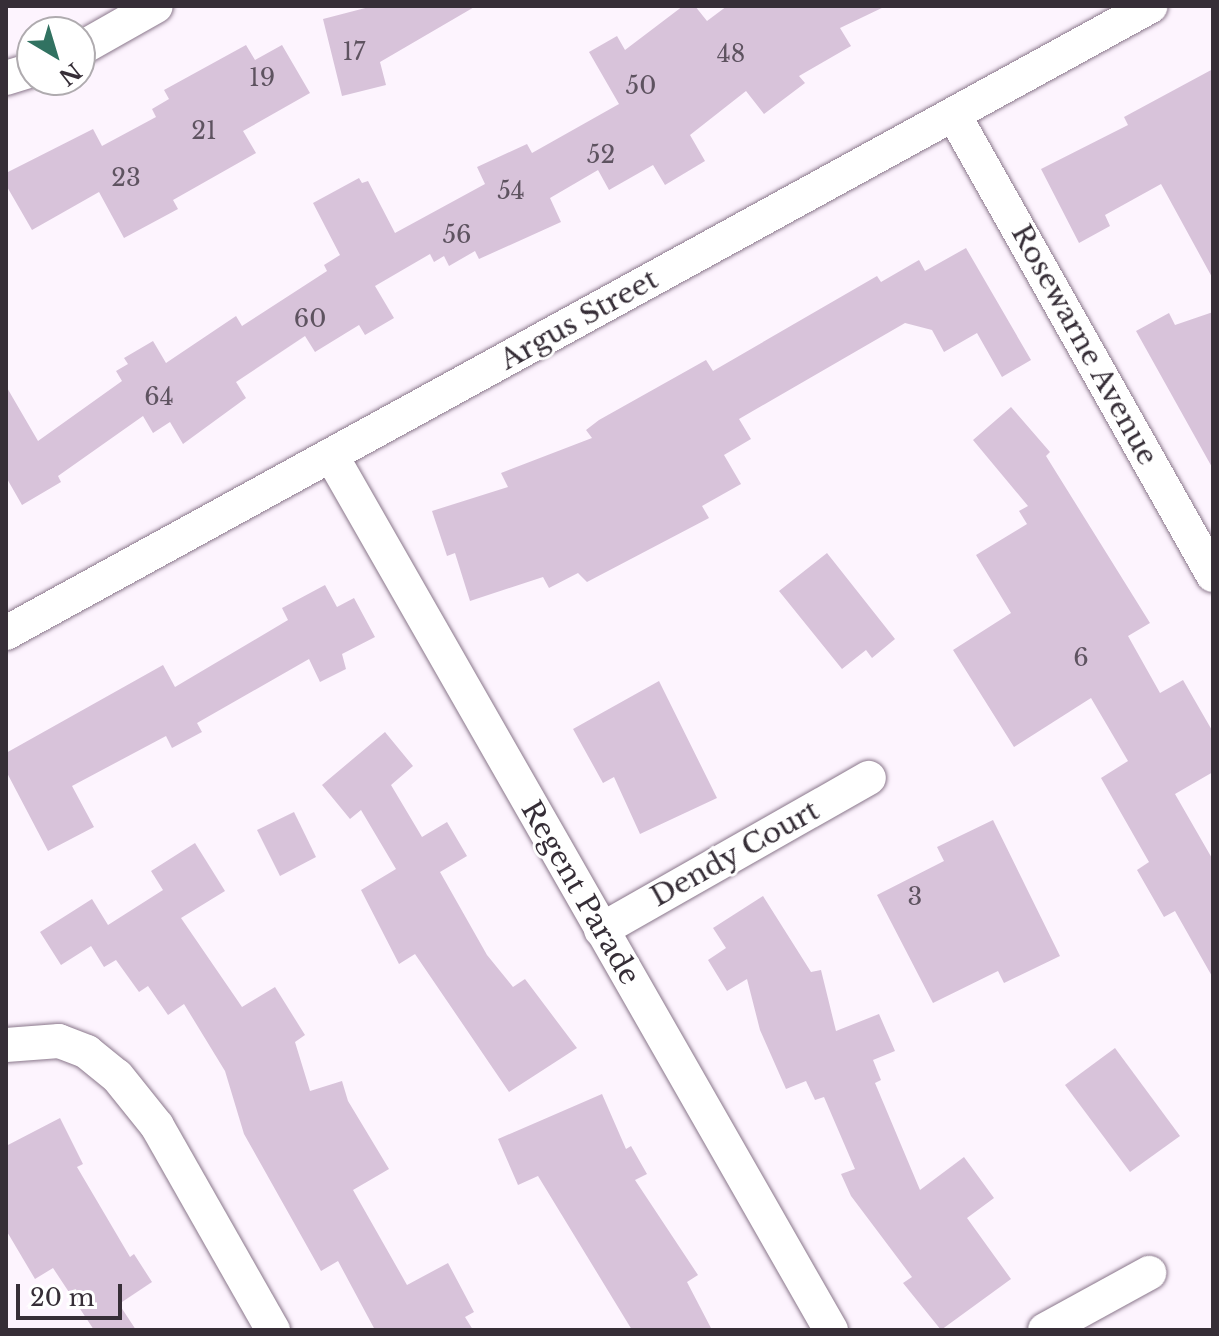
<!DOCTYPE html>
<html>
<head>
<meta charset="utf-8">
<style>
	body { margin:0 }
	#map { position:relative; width:1219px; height:1336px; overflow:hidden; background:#fdf4fe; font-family:"Libre Baskerville",serif }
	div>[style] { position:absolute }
	.building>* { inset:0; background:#d8c3da }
	.roads { filter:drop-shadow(0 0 2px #8a778b) drop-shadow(0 0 2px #8a778b) }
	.street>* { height:34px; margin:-17px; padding:0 17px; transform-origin:17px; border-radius:17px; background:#fff }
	span { translate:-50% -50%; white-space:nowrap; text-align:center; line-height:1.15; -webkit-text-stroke:6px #fff; paint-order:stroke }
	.number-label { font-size:24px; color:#5e5360 }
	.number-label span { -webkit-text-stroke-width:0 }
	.street-label { font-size:28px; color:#362e37 }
	.frame { position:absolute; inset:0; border:8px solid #362e37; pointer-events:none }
	.north { position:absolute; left:16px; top:16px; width:80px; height:80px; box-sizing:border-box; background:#fff; border:2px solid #afabaf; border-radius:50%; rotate:142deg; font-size:22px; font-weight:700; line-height:32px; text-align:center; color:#362e37 }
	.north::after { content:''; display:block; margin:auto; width:28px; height:36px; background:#317261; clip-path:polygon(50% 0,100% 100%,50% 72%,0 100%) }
	.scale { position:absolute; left:16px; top:1284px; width:106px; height:36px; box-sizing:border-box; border:4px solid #362e37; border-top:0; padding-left:10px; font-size:24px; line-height:28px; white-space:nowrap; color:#362e37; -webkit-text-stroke:6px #fff; paint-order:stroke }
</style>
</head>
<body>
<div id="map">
	<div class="building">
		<div style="clip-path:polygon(373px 6px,476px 6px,380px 62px,386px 85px,342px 96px,323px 19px)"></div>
		<div style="clip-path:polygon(683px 6px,695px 6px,707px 21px,727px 6px,886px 6px,840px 28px,851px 46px,799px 76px,805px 83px,764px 114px,746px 91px,690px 135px,705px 161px,665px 185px,653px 165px,609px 190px,598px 170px,550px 198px,561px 222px,479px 259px,475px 251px,449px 266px,444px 256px,434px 262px,430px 254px,375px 286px,394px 318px,365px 335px,359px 325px,315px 352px,305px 336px,236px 382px,246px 398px,183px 444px,170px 422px,153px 433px,143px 416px,58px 476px,61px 482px,22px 505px,6px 477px,6px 386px,38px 441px,122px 381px,116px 371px,128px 364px,124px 358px,153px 341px,166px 363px,236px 316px,242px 326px,327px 271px,324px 265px,340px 255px,313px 203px,359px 178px,362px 183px,368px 181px,395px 233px,485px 184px,477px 167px,527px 144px,532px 153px,619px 104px,589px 52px,617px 36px,625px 50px)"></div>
		<div style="clip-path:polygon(246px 45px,255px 60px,282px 45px,310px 93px,243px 131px,256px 153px,173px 200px,178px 209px,124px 238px,99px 192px,32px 230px,6px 185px,6px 173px,93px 129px,102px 146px,156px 117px,152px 109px,169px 99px,164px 90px)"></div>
		<div style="clip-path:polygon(1213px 69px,1213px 279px,1161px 184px,1105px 215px,1110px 226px,1079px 243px,1041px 169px,1128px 125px,1124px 117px)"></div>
		<div style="clip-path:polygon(966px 248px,1031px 360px,1002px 377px,977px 333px,944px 352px,932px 330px,905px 323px,739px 419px,751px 439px,724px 455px,741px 484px,702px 506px,709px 518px,587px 582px,578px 573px,549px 588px,543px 577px,470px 601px,455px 553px,447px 556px,432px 511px,508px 487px,501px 473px,592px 438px,586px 430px,599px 420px,706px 360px,713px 371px,877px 276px,881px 282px,919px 260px,925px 271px)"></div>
		<div style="clip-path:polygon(1213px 312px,1213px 469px,1136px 331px,1169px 313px,1175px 325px)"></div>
		<div style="clip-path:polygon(1011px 407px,1050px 452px,1046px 456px,1150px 623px,1128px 636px,1160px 693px,1183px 680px,1213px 732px,1213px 772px,1175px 794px,1213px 860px,1213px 978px,1175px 911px,1164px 917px,1137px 870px,1149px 862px,1101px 778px,1128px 761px,1091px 698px,1014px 747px,953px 650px,1011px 613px,976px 555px,1027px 524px,1019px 511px,1028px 506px,973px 440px)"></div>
		<div style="clip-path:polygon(827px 553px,895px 639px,872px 658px,866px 650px,842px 669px,779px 591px)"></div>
		<div style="clip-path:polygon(325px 585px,337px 607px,354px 598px,375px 637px,342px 654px,346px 669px,320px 682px,309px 659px,197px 723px,202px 732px,172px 748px,166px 736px,72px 786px,94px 827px,48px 851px,6px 771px,6px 753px,163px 665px,175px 687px,288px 620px,282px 608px)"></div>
		<div style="clip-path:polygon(659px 681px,717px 798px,640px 834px,614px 777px,603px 783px,573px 729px)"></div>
		<div style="clip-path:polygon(385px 732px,413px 766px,391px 785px,422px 837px,447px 822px,467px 856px,440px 872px,487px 955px,513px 987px,525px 979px,577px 1048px,509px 1092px,415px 954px,399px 964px,361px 890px,396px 869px,361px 810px,350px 819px,322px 785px)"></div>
		<div style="clip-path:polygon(294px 812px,316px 857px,280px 876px,257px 830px)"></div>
		<div style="clip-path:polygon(993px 820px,1060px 956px,1004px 983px,998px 971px,933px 1003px,877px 895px,944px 861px,937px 847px)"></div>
		<div style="clip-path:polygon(195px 843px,225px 891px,181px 918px,242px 1007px,275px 987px,305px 1035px,295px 1042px,310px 1091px,342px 1081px,348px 1101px,389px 1169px,353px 1190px,407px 1285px,448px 1263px,474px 1312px,465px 1317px,473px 1330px,375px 1330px,338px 1261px,321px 1271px,244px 1134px,225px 1071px,184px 1004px,168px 1015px,148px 986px,139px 992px,116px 960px,104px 967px,91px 946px,61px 965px,40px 932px,92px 899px,108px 925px,163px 890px,151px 871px)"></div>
		<div style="clip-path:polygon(763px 896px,811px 972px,821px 970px,836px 1031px,879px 1014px,895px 1051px,873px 1060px,881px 1080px,875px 1083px,920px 1190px,964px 1157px,994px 1198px,967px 1218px,1011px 1279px,941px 1330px,903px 1283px,912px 1277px,851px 1196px,841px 1174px,855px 1169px,824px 1097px,815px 1100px,806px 1081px,786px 1089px,760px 1030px,747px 979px,727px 991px,708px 960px,726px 948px,713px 928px)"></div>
		<div style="clip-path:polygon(1115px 1048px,1180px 1136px,1130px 1172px,1065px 1085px)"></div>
		<div style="clip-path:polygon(602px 1094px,626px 1149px,631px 1146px,647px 1174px,635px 1180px,698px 1275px,687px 1282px,712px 1330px,632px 1330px,538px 1176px,518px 1185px,498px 1139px)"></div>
		<div style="clip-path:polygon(60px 1118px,83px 1164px,77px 1167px,130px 1257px,134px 1254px,152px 1282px,119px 1304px,136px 1330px,94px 1330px,53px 1268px,35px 1279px,6px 1230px,6px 1146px)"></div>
	</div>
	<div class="roads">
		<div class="street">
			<div style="left:80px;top:49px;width:87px;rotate:-29.5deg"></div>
			<div style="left:6px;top:78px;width:27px;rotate:-17deg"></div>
			<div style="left:954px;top:115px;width:528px;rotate:60.62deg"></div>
			<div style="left:331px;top:455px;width:1008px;rotate:60.26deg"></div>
			<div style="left:6px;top:633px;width:1305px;rotate:-28.71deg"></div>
			<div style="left:601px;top:930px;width:308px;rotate:-29.6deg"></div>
			<div style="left:6px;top:1045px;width:53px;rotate:-4.3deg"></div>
			<div style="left:59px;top:1041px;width:30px;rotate:21deg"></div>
			<div style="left:87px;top:1052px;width:38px;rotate:39deg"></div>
			<div style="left:117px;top:1076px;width:64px;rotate:51.3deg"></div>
			<div style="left:157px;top:1126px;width:235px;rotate:60.4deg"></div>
			<div style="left:1045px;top:1330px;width:119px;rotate:-28.7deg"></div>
		</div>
	</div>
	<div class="number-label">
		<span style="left:354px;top:52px">17</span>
		<span style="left:731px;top:54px">48</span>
		<span style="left:262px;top:78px">19</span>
		<span style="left:641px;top:86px">50</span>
		<span style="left:204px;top:131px">21</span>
		<span style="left:601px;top:155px">52</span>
		<span style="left:126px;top:178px">23</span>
		<span style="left:511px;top:191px">54</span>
		<span style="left:457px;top:235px">56</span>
		<span style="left:310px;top:319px">60</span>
		<span style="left:159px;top:397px">64</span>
		<span style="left:1081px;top:658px">6</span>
		<span style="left:915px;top:897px">3</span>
	</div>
	<div class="street-label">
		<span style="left:579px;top:320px;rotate:-29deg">Argus Street</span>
		<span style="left:1084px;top:345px;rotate:61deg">Rosewarne Avenue</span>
		<span style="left:735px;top:854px;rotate:-29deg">Dendy Court</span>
		<span style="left:580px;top:893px;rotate:60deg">Regent Parade</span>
	</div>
	<div class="frame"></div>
	<div class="north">N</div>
	<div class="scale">20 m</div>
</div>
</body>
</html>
